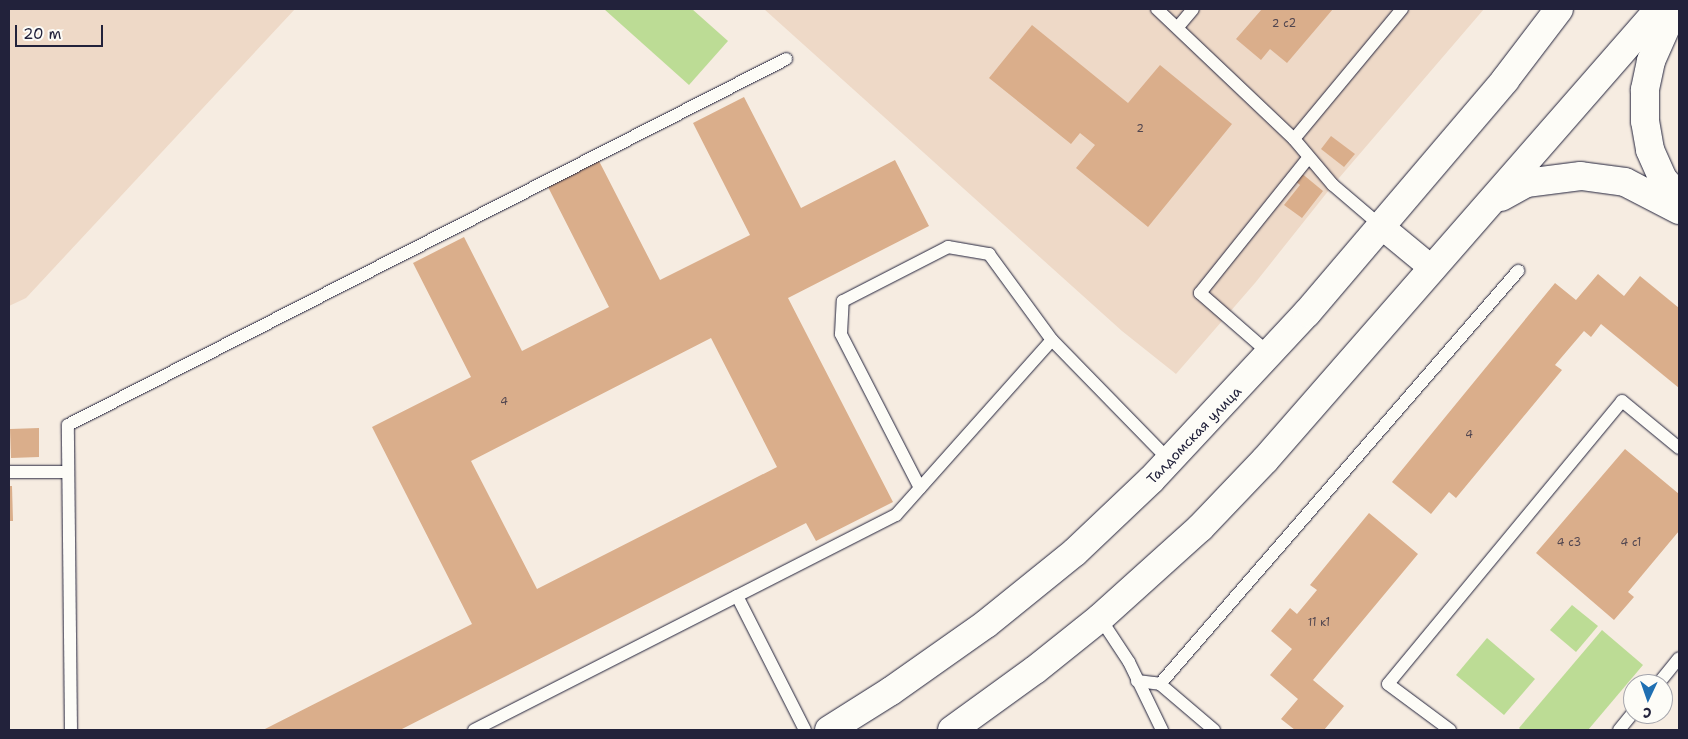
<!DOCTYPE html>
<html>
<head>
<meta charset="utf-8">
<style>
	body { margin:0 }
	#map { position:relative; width:1688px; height:739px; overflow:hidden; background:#f6ece1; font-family:"Shantell Sans",sans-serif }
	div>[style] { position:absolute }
	.built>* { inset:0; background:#eed9c7 }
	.green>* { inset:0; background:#bcdc95 }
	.building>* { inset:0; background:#daae8b }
	.roads { filter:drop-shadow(0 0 1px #22223b) drop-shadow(0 0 1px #22223b) }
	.lane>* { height:12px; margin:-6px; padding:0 6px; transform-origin:6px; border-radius:6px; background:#fdfcf7 }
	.street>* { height:25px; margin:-12.5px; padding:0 12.5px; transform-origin:12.5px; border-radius:12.5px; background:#fdfcf7 }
	.secondary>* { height:28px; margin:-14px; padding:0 14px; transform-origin:14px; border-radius:14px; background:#fdfcf7 }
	span { translate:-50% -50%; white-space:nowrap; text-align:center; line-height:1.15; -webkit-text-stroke:4.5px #fdfcf7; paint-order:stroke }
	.number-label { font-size:11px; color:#50454f }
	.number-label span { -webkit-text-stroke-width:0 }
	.street-label { font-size:14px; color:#22223b }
	.frame { position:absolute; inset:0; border:10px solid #22223b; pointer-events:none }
	.north { position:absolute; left:1623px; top:674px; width:50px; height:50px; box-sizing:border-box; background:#fdfcf7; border:1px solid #a5a5ac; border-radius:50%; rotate:183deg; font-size:14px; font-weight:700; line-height:20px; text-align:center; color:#22223b }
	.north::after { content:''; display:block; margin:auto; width:18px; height:22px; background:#1f6fb2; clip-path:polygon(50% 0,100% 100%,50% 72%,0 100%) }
	.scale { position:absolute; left:15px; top:25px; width:88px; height:22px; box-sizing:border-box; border:2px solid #22223b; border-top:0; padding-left:6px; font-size:15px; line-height:18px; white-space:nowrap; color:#22223b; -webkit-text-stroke:4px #fdfcf7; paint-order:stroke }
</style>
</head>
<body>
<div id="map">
	<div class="built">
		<div style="clip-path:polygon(9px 9px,295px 9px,26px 298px,9px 306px)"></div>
		<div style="clip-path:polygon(764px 9px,1484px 9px,1333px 185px,1255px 283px,1176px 374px,1122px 331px)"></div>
	</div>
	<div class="green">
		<div style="clip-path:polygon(604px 9px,692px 9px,728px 41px,689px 85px)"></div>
		<div style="clip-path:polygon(1572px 605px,1598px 626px,1576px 652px,1550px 630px)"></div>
		<div style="clip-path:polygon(1602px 630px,1643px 665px,1588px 730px,1521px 730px,1519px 728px)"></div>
		<div style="clip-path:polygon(1487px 638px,1535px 679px,1504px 715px,1456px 675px)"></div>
	</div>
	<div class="building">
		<div style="clip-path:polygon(1262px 9px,1333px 9px,1287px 63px,1270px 49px,1261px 60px,1236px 39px)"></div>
		<div style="clip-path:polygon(1032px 25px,1128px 103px,1160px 65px,1232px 124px,1148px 227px,1076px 168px,1095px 145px,1080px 133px,1071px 144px,989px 78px)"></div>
		<div style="clip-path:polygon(evenodd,744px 97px,801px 208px,895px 160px,929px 226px,788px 298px,893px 502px,816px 541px,806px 523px,400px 730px,263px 730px,472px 624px,372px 427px,471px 377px,413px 263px,464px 237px,522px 351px,609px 307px,548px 187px,599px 161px,660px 280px,750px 235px,693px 123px,744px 97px,711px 338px,777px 467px,537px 589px,471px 461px,711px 338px)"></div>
		<div style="clip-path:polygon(1331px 136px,1355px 154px,1344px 167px,1321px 149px)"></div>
		<div style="clip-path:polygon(1300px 172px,1323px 191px,1302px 218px,1284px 205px,1300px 185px,1294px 180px)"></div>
		<div style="clip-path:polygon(1598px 274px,1624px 296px,1640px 276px,1679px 308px,1679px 388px,1601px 324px,1591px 337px,1584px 331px,1555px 365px,1562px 370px,1456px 498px,1449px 492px,1431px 514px,1392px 482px,1555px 283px,1576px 300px)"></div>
		<div style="clip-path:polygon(39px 428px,39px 457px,11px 458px,10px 429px)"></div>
		<div style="clip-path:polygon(1625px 449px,1679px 494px,1679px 531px,1628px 592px,1634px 597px,1614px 620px,1536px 553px)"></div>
		<div style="clip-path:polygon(9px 486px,12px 486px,13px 521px,9px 521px)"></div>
		<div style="clip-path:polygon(1369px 513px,1418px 554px,1313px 680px,1344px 706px,1324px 730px,1295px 730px,1281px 719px,1298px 699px,1270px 675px,1292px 649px,1271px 631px,1290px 608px,1297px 614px,1317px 590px,1310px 585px)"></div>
	</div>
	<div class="roads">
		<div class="lane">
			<div style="left:1157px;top:9px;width:189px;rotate:43.5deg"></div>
			<div style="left:1294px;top:139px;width:60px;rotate:49.7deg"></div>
			<div style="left:1333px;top:185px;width:63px;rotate:40.5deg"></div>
			<div style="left:1178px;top:27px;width:23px;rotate:-50deg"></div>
			<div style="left:1294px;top:139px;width:169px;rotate:-50.3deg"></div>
			<div style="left:1270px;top:354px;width:93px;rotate:-138.9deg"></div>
			<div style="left:1200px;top:293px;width:173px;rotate:-51.3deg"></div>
			<div style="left:9px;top:472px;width:59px"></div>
			<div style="left:920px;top:488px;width:173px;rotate:-117.2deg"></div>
			<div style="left:841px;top:334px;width:33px;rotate:-87deg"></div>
			<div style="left:843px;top:301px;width:118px;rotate:-27.2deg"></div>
			<div style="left:948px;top:247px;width:42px;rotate:9.7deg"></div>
			<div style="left:989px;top:254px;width:107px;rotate:53.8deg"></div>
			<div style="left:1100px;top:618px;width:53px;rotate:56.6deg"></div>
			<div style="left:1129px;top:662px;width:76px;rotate:64.1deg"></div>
			<div style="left:1137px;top:681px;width:23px;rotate:7deg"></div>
			<div style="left:1160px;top:684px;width:71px;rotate:40.4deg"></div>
			<div style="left:1160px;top:684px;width:547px;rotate:-49.08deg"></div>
			<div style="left:1658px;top:684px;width:33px;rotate:-51deg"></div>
			<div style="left:71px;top:730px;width:305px;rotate:-90.6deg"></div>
			<div style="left:68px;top:425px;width:806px;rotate:-27.01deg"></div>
			<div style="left:474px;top:730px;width:295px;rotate:-27deg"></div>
			<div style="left:805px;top:730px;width:150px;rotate:-116.9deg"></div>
			<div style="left:737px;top:596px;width:178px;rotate:-27deg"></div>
			<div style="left:896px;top:515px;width:234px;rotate:-48.3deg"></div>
			<div style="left:1052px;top:340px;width:169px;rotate:45.7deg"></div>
			<div style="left:1450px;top:730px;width:77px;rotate:-143.4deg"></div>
			<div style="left:1388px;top:684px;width:367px;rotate:-50.4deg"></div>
			<div style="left:1622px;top:401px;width:74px;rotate:39.5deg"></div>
			<div style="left:1619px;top:730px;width:22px;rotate:-51deg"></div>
		</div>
		<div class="street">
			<div style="left:1381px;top:226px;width:67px;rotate:39.6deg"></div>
		</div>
		<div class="secondary">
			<div style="left:1674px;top:9px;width:57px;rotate:113.9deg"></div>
			<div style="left:1651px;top:61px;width:30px;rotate:102deg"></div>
			<div style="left:1645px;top:90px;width:31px;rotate:90deg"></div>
			<div style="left:1645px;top:121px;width:29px;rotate:80deg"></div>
			<div style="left:1650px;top:150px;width:32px;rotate:66deg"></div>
			<div style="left:1663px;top:179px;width:24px;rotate:48deg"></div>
			<div style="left:1501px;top:197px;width:29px;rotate:-29deg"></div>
			<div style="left:1526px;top:183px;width:55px;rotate:-7.3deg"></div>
			<div style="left:1581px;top:176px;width:44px;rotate:7.8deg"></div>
			<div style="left:1625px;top:182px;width:61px;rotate:27.4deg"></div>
			<div style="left:829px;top:730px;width:73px;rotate:-32.2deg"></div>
			<div style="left:891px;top:691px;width:116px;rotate:-35.2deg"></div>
			<div style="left:986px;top:624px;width:114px;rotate:-39deg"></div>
			<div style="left:1075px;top:552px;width:105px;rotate:-43.5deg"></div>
			<div style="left:1151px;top:480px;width:229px;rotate:-47deg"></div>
			<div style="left:1307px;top:313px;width:306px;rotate:-49.6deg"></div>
			<div style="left:1505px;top:80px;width:89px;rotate:-52.7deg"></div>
			<div style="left:952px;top:730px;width:102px;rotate:-35.9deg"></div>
			<div style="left:1035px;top:670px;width:83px;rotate:-38.7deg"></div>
			<div style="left:1100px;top:618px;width:135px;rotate:-42deg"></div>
			<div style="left:1200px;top:528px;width:94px;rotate:-46.3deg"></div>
			<div style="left:1265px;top:460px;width:599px;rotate:-48.86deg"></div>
		</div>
	</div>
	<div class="number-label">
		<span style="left:1284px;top:24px">2 с2</span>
		<span style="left:1140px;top:129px">2</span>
		<span style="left:504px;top:402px">4</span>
		<span style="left:1469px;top:435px">4</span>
		<span style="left:1569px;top:543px">4 с3</span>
		<span style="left:1631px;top:543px">4 с1</span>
		<span style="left:1319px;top:623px">11 к1</span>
	</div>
	<div class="street-label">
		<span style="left:1194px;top:435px;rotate:-46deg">Талдомская улица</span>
	</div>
	<div class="frame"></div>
	<div class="north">С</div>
	<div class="scale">20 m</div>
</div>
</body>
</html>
